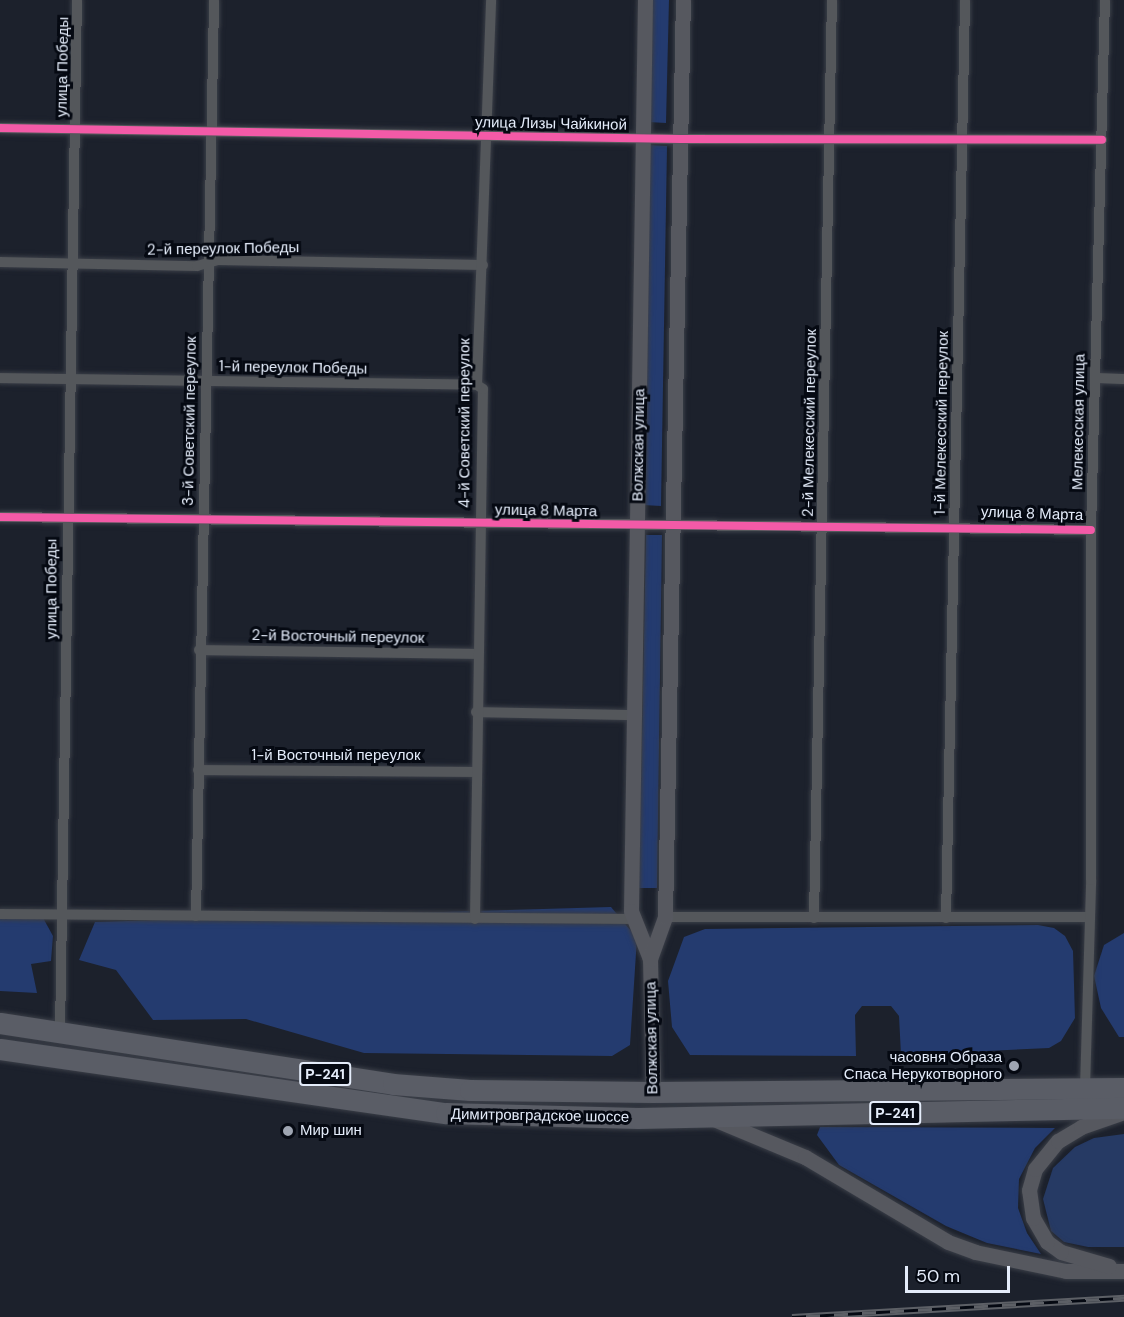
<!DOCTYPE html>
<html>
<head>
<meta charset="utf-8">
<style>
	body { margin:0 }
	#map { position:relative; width:1124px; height:1317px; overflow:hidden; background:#1c212c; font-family:"DM Sans",sans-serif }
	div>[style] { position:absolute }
	.green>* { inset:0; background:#263a64 }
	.forest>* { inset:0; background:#243b6f }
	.roads { filter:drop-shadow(0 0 2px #3a3e47) drop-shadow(0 0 2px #3a3e47) }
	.street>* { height:10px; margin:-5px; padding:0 5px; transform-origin:5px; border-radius:5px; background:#54575b }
	.secondary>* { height:15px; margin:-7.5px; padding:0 7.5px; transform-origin:7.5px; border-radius:7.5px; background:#56585f }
	.highway>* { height:21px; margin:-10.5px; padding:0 10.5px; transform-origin:10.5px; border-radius:10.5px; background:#5a5d66 }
	.rail>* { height:7px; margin-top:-3.5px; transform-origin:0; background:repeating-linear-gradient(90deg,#050912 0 14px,#5d6066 0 28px); box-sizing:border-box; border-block:2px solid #5d6066 }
	.cycleway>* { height:8px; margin:-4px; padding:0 4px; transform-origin:4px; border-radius:4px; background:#f35aa7 }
	.dots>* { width:16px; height:16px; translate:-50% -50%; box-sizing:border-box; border:3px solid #050912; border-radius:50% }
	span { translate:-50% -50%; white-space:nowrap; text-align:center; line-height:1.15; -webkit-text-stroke:6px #050912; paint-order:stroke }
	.shield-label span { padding:2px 4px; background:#050912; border:2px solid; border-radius:4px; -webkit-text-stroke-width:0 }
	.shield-label { font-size:14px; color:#e4ecfa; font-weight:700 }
	.street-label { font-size:15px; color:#e4ecfa }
	.poi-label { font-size:15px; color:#e4ecfa }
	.right { translate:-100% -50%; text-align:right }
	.left { translate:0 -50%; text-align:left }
	.scale { position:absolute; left:905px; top:1266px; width:105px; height:27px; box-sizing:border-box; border:3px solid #e4ecfa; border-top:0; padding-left:8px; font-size:18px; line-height:21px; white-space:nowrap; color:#e4ecfa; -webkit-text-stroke:4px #050912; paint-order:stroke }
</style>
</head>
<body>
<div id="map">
	<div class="green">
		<div style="clip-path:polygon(1124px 1134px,1124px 1247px,1088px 1247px,1064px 1242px,1051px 1231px,1043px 1199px,1053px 1168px,1075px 1147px,1094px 1138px)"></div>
	</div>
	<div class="forest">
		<div style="clip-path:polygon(651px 0,669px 0,666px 123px,648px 122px)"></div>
		<div style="clip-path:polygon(649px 145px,667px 146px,661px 506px,643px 505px)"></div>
		<div style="clip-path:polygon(646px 535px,662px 535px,657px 888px,639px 888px)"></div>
		<div style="clip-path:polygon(611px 907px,637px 938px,630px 1045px,612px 1056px,364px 1053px,246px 1019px,153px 1020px,116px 970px,79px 960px,95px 922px)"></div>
		<div style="clip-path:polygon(0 912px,42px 916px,53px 936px,51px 961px,31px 964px,37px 993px,0 991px)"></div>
		<div style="clip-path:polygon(1038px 925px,1054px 928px,1065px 936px,1073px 951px,1075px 1018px,1061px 1041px,1049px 1048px,901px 1055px,899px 1016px,891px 1006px,862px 1006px,855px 1015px,856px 1056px,690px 1055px,672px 1027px,668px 981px,684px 937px,705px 929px)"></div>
		<div style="clip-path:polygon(1124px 933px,1124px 1037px,1119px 1037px,1101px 1008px,1094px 976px,1104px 945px)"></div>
		<div style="clip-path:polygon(820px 1127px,1055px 1128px,1035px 1148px,1019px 1179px,1018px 1208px,1027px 1233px,1041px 1254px,987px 1243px,946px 1226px,839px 1165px,817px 1135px)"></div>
	</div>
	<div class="roads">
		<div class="street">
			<div style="left:0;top:128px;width:681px;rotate:0.93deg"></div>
			<div style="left:681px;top:139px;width:421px;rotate:0.1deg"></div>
			<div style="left:0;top:262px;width:197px;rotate:1.2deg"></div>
			<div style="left:197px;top:266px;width:22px;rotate:-16deg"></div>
			<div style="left:218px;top:260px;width:265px;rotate:1.1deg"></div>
			<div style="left:0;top:378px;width:477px;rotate:0.8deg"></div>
			<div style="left:1095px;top:378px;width:29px;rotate:2deg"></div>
			<div style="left:0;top:517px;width:1091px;rotate:0.68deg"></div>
			<div style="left:199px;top:650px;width:278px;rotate:0.8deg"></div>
			<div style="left:476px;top:712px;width:158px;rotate:1.1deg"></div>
			<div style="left:198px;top:770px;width:277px;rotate:0.4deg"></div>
			<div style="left:0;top:914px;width:635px;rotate:0.45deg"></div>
			<div style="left:196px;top:916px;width:916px;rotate:-88.87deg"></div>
			<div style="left:665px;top:917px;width:425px"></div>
			<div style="left:814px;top:918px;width:918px;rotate:-88.88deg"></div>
			<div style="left:946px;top:918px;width:918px;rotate:-88.81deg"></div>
			<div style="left:475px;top:919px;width:530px;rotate:-89.14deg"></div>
			<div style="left:483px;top:389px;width:7px;rotate:-146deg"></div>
			<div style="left:477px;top:385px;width:385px;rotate:-87.9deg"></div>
			<div style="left:60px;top:1033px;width:1033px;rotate:-89.06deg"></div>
			<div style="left:1085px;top:1088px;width:208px;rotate:-88.3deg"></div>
			<div style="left:1091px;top:880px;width:350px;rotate:-90deg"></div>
			<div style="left:1091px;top:530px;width:530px;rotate:-88.49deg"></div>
		</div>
		<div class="secondary">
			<div style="left:645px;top:0;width:911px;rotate:90.88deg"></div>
			<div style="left:631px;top:911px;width:52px;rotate:68.4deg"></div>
			<div style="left:650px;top:959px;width:133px;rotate:88.7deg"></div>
			<div style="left:650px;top:959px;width:45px;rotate:-70.3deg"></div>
			<div style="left:665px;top:917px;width:917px;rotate:-88.88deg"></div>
			<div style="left:716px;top:1120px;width:96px;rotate:22.6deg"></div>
			<div style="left:805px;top:1157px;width:166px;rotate:30.7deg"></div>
			<div style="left:948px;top:1242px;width:29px;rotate:20deg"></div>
			<div style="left:975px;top:1252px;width:93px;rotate:11.8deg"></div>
			<div style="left:1066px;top:1271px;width:58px"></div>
			<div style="left:1109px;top:1266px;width:50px;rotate:-163.7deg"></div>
			<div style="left:1061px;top:1252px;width:17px;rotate:-144deg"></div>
			<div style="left:1047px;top:1242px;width:28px;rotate:-120deg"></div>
			<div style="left:1033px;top:1218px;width:28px;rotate:-98deg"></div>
			<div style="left:1029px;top:1190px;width:22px;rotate:-74deg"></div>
			<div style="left:1035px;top:1169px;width:36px;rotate:-51deg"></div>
			<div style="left:1058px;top:1141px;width:27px;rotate:-31deg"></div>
			<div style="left:1081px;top:1127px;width:42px;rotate:-19.3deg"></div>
		</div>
		<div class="highway">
			<div style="left:0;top:1023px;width:398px;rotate:8.8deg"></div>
			<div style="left:393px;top:1084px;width:77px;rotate:4.5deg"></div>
			<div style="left:470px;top:1090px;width:183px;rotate:0.6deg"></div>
			<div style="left:653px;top:1092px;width:471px;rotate:-0.5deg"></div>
			<div style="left:0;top:1049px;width:451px;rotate:8.2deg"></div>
			<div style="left:446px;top:1113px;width:192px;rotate:1.5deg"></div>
			<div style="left:638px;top:1118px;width:486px;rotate:-1.2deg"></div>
		</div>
	</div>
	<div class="rail">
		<div style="left:792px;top:1317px;width:333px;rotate:-3.3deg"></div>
	</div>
	<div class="cycleway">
		<div style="left:0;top:128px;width:681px;rotate:0.93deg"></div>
		<div style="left:681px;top:139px;width:421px;rotate:0.1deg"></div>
		<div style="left:0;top:517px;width:1091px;rotate:0.68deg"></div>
	</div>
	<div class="dots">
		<div style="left:1014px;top:1066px;background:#9ea5b2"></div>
		<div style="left:288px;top:1131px;background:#9ea5b2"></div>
	</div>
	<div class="shield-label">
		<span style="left:325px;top:1074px">Р-241</span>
		<span style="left:895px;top:1113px">Р-241</span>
	</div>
	<div class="street-label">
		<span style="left:63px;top:67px;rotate:-89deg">улица Победы</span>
		<span style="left:551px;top:124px;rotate:1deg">улица Лизы Чайкиной</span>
		<span style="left:223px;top:249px;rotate:-1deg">2-й переулок Победы</span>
		<span style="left:293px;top:368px;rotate:1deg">1-й переулок Победы</span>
		<span style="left:190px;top:421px;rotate:-89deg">3-й Советский переулок</span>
		<span style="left:1079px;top:422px;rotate:-89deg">Мелекесская улица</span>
		<span style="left:465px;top:423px;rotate:-90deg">4-й Советский переулок</span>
		<span style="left:810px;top:423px;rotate:-89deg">2-й Мелекесский переулок</span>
		<span style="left:942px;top:423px;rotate:-89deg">1-й Мелекесский переулок</span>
		<span style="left:639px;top:445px;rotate:-89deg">Волжская улица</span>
		<span style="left:546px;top:511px;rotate:1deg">улица 8 Марта</span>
		<span style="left:1032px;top:514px;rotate:2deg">улица 8 Марта</span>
		<span style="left:52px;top:589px;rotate:-90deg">улица Победы</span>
		<span style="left:338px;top:637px;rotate:1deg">2-й Восточный переулок</span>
		<span style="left:336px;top:756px">1-й Восточный переулок</span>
		<span style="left:652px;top:1038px;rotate:-91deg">Волжская улица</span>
		<span style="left:540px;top:1116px;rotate:1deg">Димитровградское шоссе</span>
	</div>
	<div class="poi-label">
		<span class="right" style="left:1002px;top:1066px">часовня Образа<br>Спаса Нерукотворного</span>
		<span class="left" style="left:300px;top:1131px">Мир шин</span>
	</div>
	<div class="scale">50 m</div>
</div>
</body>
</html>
